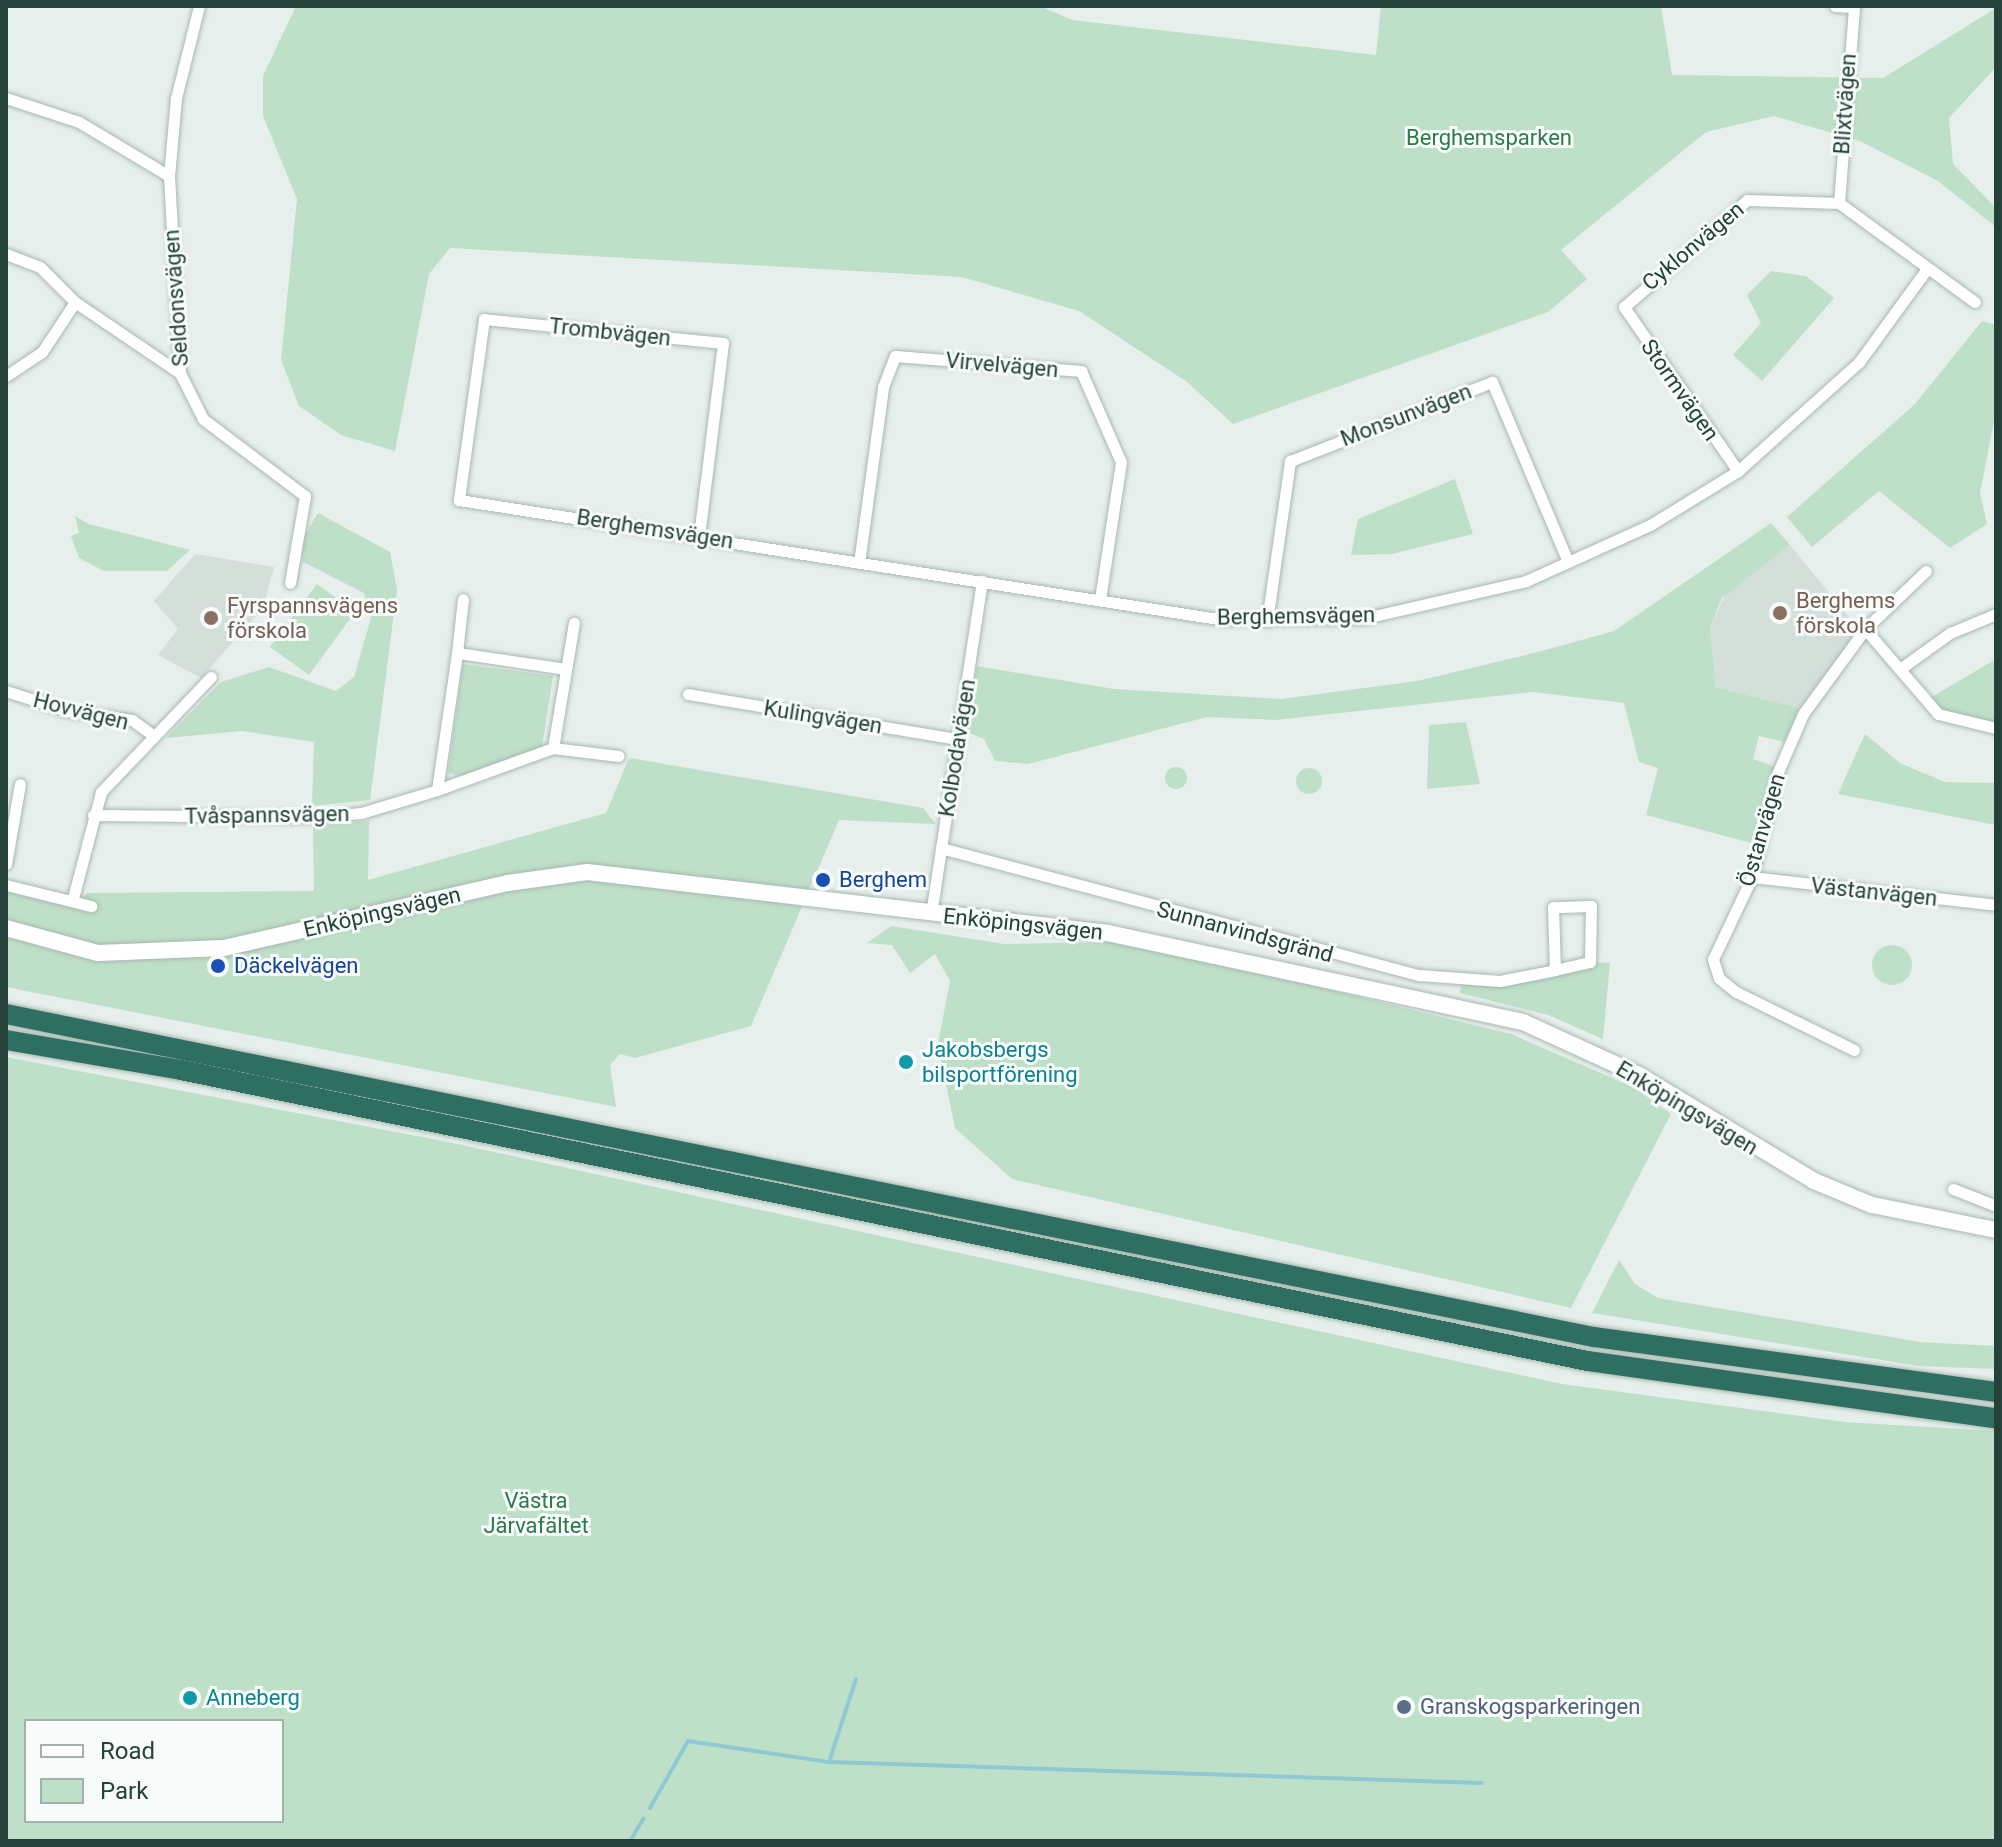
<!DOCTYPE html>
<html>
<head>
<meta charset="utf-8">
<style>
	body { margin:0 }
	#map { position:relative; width:2002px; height:1847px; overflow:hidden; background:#e6efeb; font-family:Roboto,sans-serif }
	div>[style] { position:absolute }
	.built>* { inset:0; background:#d4dfda }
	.green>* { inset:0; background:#bfe0c8 }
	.round { border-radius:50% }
	.stream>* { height:4px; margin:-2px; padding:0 2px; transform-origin:2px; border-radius:2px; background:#8ec9d4 }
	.roads { filter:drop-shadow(0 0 2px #a8b8b2) drop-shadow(0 0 2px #a8b8b2) }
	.street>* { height:11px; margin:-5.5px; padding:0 5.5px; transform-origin:5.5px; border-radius:5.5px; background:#fff }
	.secondary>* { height:16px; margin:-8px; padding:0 8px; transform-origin:8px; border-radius:8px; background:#fff }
	.highway>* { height:20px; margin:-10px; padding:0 10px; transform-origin:10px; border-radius:10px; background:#2f6f62 }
	.dots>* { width:22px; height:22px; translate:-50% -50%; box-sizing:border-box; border:4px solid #f7fbf9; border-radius:50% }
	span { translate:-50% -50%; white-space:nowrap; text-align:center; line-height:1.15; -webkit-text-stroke:6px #f7fbf9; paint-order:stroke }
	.street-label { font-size:22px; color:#24423a }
	.park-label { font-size:22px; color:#2d7a4b }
	.education-label { font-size:22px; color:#785e54 }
	.left { translate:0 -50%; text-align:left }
	.transit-label { font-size:22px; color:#164399 }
	.culture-label { font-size:22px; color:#0d838f }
	.service-label { font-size:22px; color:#4e5e75 }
	.frame { position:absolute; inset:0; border:8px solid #24423a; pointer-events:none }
	.legend { position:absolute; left:24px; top:1719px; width:260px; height:104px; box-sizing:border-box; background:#f7fbf9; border:2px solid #a3b1ad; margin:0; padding:10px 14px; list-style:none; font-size:24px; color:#24423a }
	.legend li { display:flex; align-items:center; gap:16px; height:40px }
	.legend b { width:40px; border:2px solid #a3b1ad }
</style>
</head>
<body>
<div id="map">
	<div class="built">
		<div style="clip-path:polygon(1790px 545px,1859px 629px,1800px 708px,1716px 687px,1710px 628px,1725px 595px)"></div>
		<div style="clip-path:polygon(195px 554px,274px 567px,263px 608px,201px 678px,158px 655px,178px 629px,154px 601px)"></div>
	</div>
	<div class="green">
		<div style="clip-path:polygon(296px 6px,1040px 6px,1072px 20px,1376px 55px,1381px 6px,1661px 6px,1672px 75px,1883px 78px,1996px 8px,1996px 67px,1949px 118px,1953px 164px,1996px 208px,1996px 227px,1938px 181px,1860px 141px,1774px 116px,1706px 132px,1561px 250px,1587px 279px,1548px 312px,1233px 424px,1187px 382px,1079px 311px,962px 277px,450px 248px,429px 274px,395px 451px,341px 435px,299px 406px,281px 360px,297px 199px,263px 116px,263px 76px)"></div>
		<div style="clip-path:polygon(1771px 271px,1806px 276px,1834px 298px,1762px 381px,1733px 355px,1761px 323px,1747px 295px)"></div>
		<div style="clip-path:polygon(1982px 321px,1996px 325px,1996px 411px,1980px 493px,1987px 524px,1950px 548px,1879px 491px,1812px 547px,1787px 517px,1915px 404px)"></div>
		<div style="clip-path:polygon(1455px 479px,1473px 534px,1392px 554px,1351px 555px,1358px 519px)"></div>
		<div style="clip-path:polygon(318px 513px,390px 552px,397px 589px,370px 800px,312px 806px,314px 742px,242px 731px,166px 738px,221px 682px,269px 667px,336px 691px,354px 677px,371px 618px,364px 593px,303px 562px,301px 542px)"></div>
		<div style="clip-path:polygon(75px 516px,89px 524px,190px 550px,167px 571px,104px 571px,79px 558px,71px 536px,79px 533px)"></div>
		<div style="clip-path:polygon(1771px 523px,1790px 545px,1722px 598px,1710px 628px,1716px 687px,1800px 708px,1784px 742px,1759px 736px,1753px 759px,1779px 768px,1759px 845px,1646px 815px,1658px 768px,1639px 762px,1624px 703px,1533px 692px,1276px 720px,1207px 717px,1028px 764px,995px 761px,984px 739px,967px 732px,977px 666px,1114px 689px,1281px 699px,1417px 681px,1538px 652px,1614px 631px)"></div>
		<div style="clip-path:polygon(317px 584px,355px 612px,309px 675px,270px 647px)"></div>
		<div style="clip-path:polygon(1996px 659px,1996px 728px,1964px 725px,1925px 701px)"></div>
		<div style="clip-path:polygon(463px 664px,553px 676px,542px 747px,462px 776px,448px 773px)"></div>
		<div style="clip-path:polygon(1466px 722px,1480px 784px,1427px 789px,1429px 725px)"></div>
		<div style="clip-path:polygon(1865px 734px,1900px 763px,1945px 782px,1996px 783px,1996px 825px,1838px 794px)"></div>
		<div style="clip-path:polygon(629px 758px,923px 808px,936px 824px,839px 820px,751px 1026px,635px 1058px,620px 1054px,610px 1065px,616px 1107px,6px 987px,6px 890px,76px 907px,87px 893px,314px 891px,313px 826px,369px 821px,368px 880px,606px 813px)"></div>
		<div class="round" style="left:1165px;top:767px;width:22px;height:22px"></div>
		<div class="round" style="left:1296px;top:768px;width:26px;height:26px"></div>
		<div style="clip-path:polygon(891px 926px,1004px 944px,1108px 942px,1236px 967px,1511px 1034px,1635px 1088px,1671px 1114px,1571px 1308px,1012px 1179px,955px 1128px,938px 1044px,950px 981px,935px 954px,910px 973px,892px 945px,867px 943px)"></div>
		<div class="round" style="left:1872px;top:945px;width:40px;height:40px"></div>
		<div style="clip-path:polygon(1590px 962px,1610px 963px,1603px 1039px,1548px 1015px,1460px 993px,1462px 978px,1500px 981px)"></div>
		<div style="clip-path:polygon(evenodd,6px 1057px,448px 1142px,1562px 1384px,1846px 1422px,1996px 1431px,1996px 1841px,6px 1841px,6px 1057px,282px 1721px,282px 1821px,26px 1821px,26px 1721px,282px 1721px)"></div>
		<div style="clip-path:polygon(1619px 1260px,1635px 1284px,1658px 1298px,1921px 1342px,1996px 1346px,1996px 1369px,1919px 1366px,1592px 1313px)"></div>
	</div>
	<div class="stream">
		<div style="left:829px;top:1762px;width:653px;rotate:1.84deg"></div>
		<div style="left:650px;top:1808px;width:77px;rotate:-60.4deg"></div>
		<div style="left:688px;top:1741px;width:143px;rotate:8.5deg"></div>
		<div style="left:829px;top:1762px;width:87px;rotate:-72deg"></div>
		<div style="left:630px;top:1841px;width:26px;rotate:-59deg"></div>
	</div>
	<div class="roads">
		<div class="street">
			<div style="left:199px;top:6px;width:95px;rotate:104deg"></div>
			<div style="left:176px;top:98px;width:78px;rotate:95.1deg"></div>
			<div style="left:169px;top:176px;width:197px;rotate:86.8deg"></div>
			<div style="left:180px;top:373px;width:51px;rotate:63.4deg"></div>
			<div style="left:203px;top:419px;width:128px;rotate:37deg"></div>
			<div style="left:305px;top:496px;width:88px;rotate:99.8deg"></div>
			<div style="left:1835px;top:6px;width:17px;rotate:3deg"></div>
			<div style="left:6px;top:98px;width:77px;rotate:18.2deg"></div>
			<div style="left:79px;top:122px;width:105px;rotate:31deg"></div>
			<div style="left:1839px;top:203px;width:198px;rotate:-85.6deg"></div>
			<div style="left:6px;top:254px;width:36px;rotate:21deg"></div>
			<div style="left:40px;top:267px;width:49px;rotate:45deg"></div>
			<div style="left:75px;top:302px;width:127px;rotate:34.1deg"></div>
			<div style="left:6px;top:376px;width:43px;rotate:-33.7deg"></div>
			<div style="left:42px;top:352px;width:60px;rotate:-56.6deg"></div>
			<div style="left:1738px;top:471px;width:200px;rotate:-124.8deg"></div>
			<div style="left:1624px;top:307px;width:163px;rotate:-41deg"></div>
			<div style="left:1747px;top:200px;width:92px;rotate:1.9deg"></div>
			<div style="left:1839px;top:203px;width:168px;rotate:36.1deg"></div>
			<div style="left:699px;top:536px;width:194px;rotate:-82.9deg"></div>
			<div style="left:723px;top:343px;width:240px;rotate:-174.3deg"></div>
			<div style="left:484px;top:319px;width:183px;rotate:97.9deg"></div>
			<div style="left:459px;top:500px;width:768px;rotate:8.91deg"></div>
			<div style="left:1218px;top:619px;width:147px;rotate:-0.4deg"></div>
			<div style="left:1365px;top:618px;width:165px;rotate:-12.9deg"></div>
			<div style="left:1526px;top:581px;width:136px;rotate:-24.3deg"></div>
			<div style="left:1650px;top:525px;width:103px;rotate:-31.5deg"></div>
			<div style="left:1738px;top:471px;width:163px;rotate:-42deg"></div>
			<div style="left:1859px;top:362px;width:114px;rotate:-53.9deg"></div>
			<div style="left:859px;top:563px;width:178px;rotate:-82.2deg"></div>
			<div style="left:883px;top:387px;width:33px;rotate:-69deg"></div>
			<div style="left:895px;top:356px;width:187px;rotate:4.6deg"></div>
			<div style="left:1081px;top:371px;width:99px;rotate:66.3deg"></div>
			<div style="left:1121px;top:462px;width:140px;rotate:98.7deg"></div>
			<div style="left:1267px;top:621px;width:162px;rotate:-81.8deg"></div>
			<div style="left:1290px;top:461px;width:217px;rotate:-21.4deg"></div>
			<div style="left:1492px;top:382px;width:195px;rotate:67.1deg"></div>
			<div style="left:1865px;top:629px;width:112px;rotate:49.3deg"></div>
			<div style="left:1938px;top:714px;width:60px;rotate:13.6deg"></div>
			<div style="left:457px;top:653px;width:54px;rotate:-83.7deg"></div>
			<div style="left:566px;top:669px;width:110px;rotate:-171.6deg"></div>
			<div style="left:457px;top:653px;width:138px;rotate:98.3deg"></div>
			<div style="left:437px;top:790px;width:123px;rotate:-19.9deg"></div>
			<div style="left:553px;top:748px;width:127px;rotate:-80.5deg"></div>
			<div style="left:1900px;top:669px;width:62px;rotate:-35.8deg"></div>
			<div style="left:1950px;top:633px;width:50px;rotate:-22.4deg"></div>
			<div style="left:6px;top:691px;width:65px;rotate:17.9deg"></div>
			<div style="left:68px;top:711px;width:65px;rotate:8deg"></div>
			<div style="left:132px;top:720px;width:27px;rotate:36deg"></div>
			<div style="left:688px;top:694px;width:274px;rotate:9.5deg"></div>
			<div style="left:553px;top:748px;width:66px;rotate:6.9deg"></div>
			<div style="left:93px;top:815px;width:225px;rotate:0.5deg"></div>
			<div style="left:318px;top:817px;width:43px;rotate:-5.3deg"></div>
			<div style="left:361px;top:813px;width:79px;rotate:-16.8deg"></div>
			<div style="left:941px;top:848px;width:495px;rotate:14.9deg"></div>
			<div style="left:1419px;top:975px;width:81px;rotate:4.2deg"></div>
			<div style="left:1500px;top:981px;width:56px;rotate:-11.3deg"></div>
			<div style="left:1555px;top:970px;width:36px;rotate:-13deg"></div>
			<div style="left:1590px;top:962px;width:56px;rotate:-89deg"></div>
			<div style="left:1591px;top:906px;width:38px;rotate:178deg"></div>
			<div style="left:1553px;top:907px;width:63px;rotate:88.2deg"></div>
			<div style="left:6px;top:864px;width:81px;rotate:-80.1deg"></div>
			<div style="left:1752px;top:877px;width:246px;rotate:6.5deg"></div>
			<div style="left:6px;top:885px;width:88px;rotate:13.9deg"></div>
			<div style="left:73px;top:898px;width:110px;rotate:-75.2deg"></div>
			<div style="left:101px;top:792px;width:159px;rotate:-46.3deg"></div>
			<div style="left:931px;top:914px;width:337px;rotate:-81.3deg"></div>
			<div style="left:1854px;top:1050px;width:131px;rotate:-153.8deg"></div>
			<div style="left:1736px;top:992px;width:22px;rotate:-141deg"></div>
			<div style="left:1719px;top:978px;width:20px;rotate:-108deg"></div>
			<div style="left:1713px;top:959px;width:91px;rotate:-64.6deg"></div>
			<div style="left:1752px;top:877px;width:108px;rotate:-76.1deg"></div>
			<div style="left:1778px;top:772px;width:63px;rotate:-66.7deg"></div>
			<div style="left:1803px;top:714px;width:105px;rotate:-53.9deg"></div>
			<div style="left:1865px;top:629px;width:84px;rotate:-43.6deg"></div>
			<div style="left:1953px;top:1189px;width:46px;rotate:21.6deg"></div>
		</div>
		<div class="secondary">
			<div style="left:6px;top:928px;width:95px;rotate:15.2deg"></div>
			<div style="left:98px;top:953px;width:126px;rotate:-2.3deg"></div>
			<div style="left:224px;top:948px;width:291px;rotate:-12.9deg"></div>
			<div style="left:508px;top:883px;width:80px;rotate:-7.9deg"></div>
			<div style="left:587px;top:872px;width:525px;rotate:6.68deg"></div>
			<div style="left:1108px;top:933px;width:424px;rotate:12.1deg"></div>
			<div style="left:1523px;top:1022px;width:128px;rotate:24.6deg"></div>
			<div style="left:1639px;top:1075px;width:205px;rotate:31.2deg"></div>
			<div style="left:1814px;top:1181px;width:63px;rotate:22.5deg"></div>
			<div style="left:1872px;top:1205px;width:126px;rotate:11.4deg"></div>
		</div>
		<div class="highway">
			<div style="left:6px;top:1014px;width:1621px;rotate:11.5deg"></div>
			<div style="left:1594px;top:1337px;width:406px;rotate:7.8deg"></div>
			<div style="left:6px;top:1040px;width:178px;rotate:9.7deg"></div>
			<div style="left:181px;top:1070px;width:1437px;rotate:11.69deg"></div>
			<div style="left:1588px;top:1361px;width:412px;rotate:8deg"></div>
		</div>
	</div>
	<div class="dots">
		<div style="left:1780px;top:613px;background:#8d6e63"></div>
		<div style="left:211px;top:618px;background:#8d6e63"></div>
		<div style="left:823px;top:880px;background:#1a4fb4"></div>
		<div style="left:218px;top:966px;background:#1a4fb4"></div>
		<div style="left:906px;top:1062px;background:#0f9aa8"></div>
		<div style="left:190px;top:1698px;background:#0f9aa8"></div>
		<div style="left:1404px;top:1707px;background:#5c6f8a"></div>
	</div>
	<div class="street-label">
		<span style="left:1845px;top:104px;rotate:-86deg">Blixtvägen</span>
		<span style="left:1693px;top:246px;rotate:-40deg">Cyklonvägen</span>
		<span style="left:176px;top:298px;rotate:-94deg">Seldonsvägen</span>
		<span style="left:610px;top:332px;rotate:6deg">Trombvägen</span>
		<span style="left:1002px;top:365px;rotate:5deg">Virvelvägen</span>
		<span style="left:1680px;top:390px;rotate:55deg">Stormvägen</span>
		<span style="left:1406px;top:415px;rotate:-21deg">Monsunvägen</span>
		<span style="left:655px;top:529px;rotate:9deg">Berghemsvägen</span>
		<span style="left:1296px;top:616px;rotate:-1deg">Berghemsvägen</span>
		<span style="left:81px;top:711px;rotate:14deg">Hovvägen</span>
		<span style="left:823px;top:717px;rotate:9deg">Kulingvägen</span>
		<span style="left:957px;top:748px;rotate:-81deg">Kolbodavägen</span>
		<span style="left:267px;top:815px;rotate:-1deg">Tvåspannsvägen</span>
		<span style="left:1762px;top:830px;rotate:-74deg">Östanvägen</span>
		<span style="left:1874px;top:892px;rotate:6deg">Västanvägen</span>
		<span style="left:382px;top:912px;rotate:-13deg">Enköpingsvägen</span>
		<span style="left:1023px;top:924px;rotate:6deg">Enköpingsvägen</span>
		<span style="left:1245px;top:932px;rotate:15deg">Sunnanvindsgränd</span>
		<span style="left:1687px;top:1108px;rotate:31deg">Enköpingsvägen</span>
	</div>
	<div class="park-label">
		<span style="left:1489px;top:138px">Berghemsparken</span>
		<span style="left:536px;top:1513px">Västra<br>Järvafältet</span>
	</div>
	<div class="education-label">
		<span class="left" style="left:1796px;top:613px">Berghems<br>förskola</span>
		<span class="left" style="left:227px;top:618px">Fyrspannsvägens<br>förskola</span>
	</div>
	<div class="transit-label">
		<span class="left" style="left:839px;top:880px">Berghem</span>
		<span class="left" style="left:234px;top:966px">Däckelvägen</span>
	</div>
	<div class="culture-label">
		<span class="left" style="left:922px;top:1062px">Jakobsbergs<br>bilsportförening</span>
		<span class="left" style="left:206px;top:1698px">Anneberg</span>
	</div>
	<div class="service-label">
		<span class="left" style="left:1420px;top:1707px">Granskogsparkeringen</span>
	</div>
	<div class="frame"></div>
	<ul class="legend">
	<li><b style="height:10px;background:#fff"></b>Road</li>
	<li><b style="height:22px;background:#bfe0c8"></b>Park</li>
	</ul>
</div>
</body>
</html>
